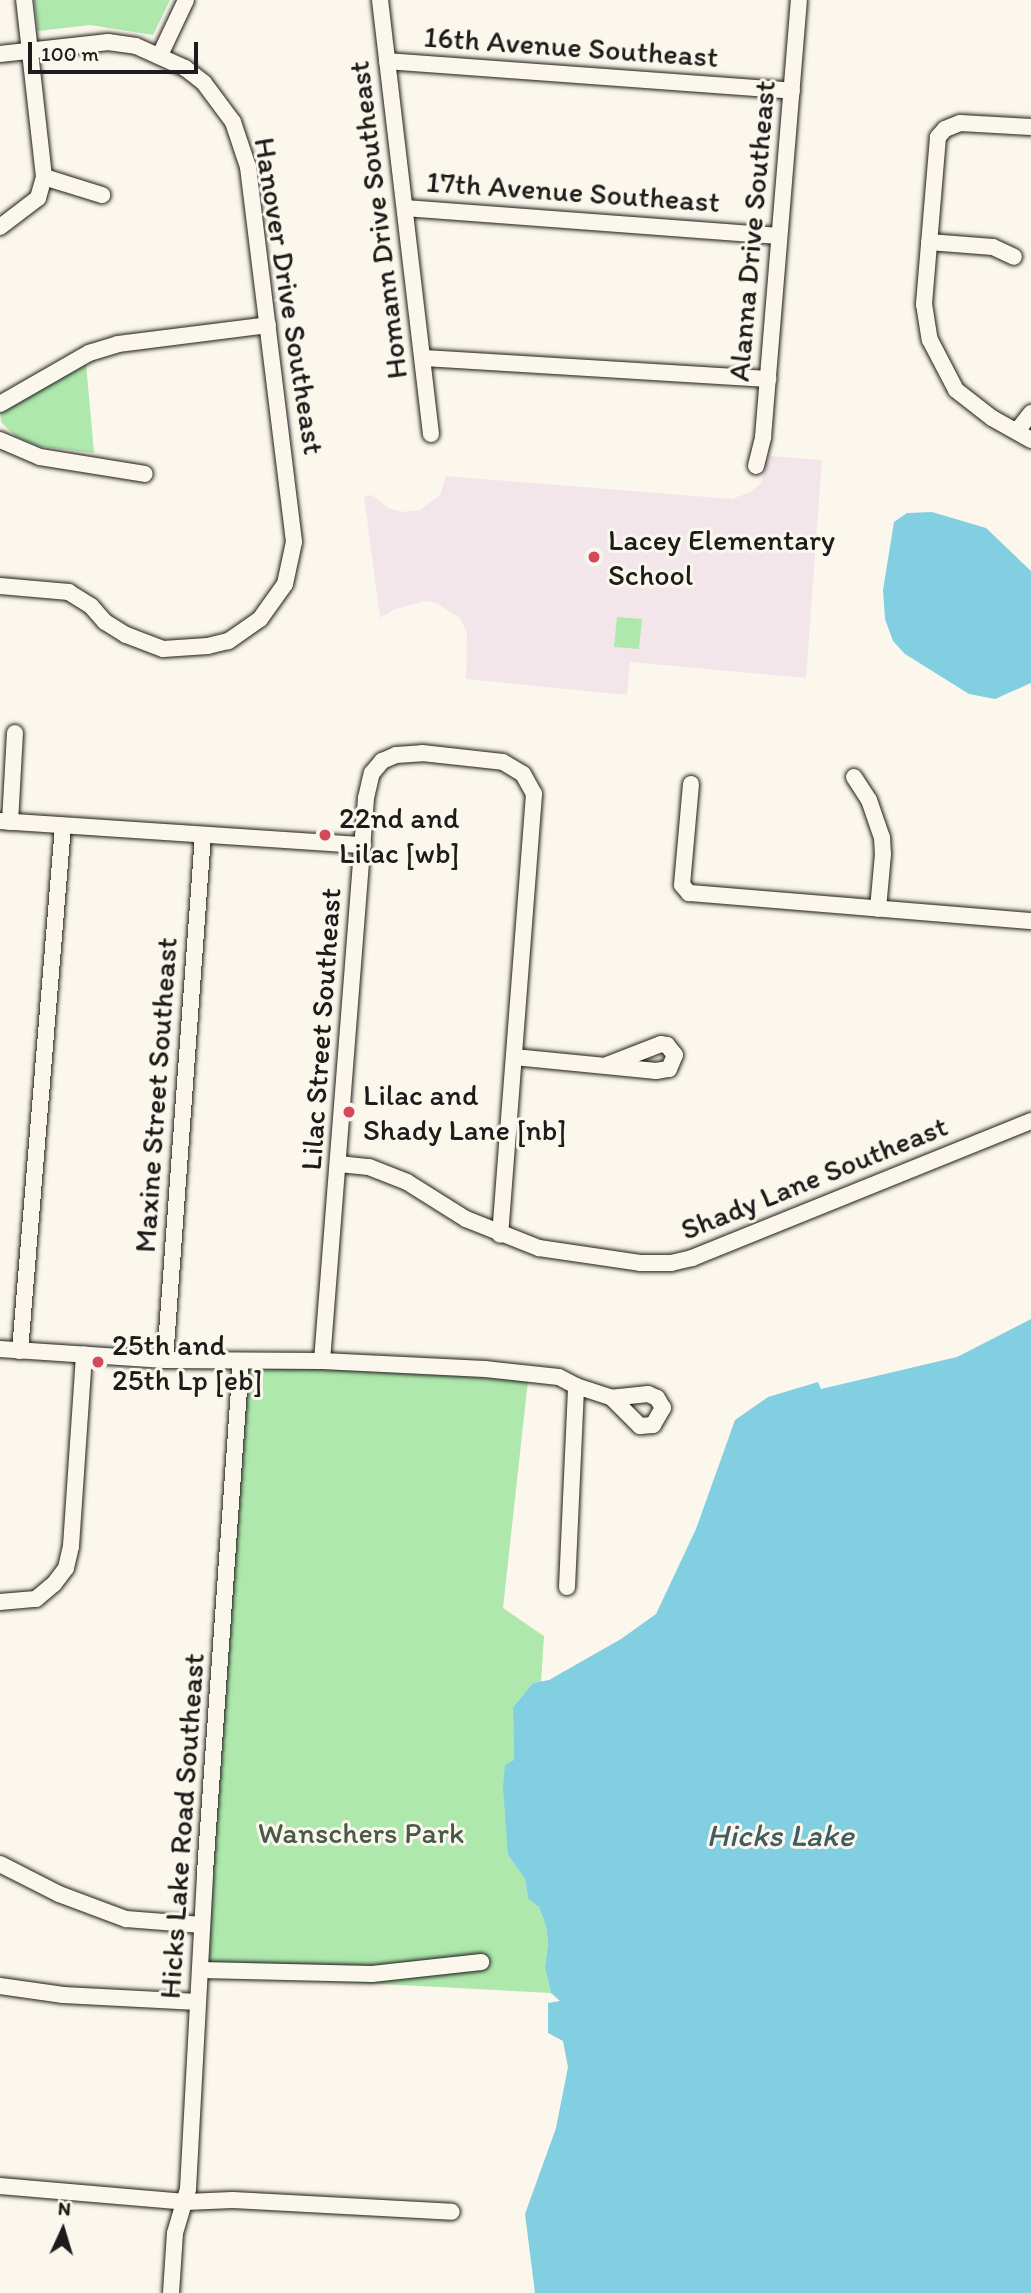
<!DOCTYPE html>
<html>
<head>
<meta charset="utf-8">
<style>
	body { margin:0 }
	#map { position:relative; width:1031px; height:2293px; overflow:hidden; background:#fbf7ec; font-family:Itim,sans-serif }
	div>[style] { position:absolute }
	.built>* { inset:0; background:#f2e6eb }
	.green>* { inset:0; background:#afe8ac }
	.water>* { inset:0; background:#83cfe2 }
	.roads { filter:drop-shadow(0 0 2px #1c1c1c) drop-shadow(0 0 2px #1c1c1c) }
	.minor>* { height:16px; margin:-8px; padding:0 8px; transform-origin:8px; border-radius:8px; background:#fbf7ec }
	.dots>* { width:19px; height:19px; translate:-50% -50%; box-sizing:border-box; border:4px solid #fbf7ec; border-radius:50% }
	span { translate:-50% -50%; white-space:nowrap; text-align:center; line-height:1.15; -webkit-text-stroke:6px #fbf7ec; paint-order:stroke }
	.street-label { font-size:30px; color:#1c1c1c }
	.poi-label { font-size:30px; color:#1c1c1c }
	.left { translate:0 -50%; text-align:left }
	.park-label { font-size:30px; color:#485947 }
	.water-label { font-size:32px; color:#405b61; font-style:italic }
	.north { position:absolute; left:28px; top:2195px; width:70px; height:70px; -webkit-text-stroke:5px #fbf7ec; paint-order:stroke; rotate:4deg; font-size:19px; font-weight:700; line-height:28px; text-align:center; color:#1c1c1c }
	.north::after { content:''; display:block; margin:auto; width:24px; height:32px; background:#1c1c1c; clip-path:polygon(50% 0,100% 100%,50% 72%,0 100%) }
	.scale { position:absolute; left:28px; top:42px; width:170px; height:32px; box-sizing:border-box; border:4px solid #1c1c1c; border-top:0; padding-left:9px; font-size:21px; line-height:24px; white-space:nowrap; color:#1c1c1c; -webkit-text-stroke:5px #fbf7ec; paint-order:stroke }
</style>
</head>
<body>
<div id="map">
	<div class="built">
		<div style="clip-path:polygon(770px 456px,822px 460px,806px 678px,630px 662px,627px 695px,466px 679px,467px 633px,460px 618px,436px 603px,426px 601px,395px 609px,380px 618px,364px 497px,372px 495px,388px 508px,402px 512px,420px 510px,440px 495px,446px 476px,732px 499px,750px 492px,761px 483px)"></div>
	</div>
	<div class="green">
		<div style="clip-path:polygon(34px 0,170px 0,153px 35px,90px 25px,38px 31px)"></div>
		<div style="clip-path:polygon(86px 363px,94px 453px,38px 446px,15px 436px,1px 422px,0 409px)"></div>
		<div style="clip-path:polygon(617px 617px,642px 619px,639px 649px,614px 647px)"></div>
		<div style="clip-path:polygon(249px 1363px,528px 1380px,503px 1608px,544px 1636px,541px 1682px,533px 1683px,513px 1707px,514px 1760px,508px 1855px,525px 1879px,528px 1899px,539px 1907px,546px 1926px,548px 1943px,545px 1968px,551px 1993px,206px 1975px)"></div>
	</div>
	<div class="water">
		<div style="clip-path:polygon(932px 512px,986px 528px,1031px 571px,1031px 683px,995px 699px,969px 694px,905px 654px,893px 641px,885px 619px,883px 590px,894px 522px,907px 513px)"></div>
		<div style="clip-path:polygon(1031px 1319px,1031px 2293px,535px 2293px,525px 2214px,556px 2128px,568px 2067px,563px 2041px,548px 2033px,548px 2003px,560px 2001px,551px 1993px,545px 1968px,548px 1943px,546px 1926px,539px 1907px,528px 1899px,525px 1879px,508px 1855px,503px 1787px,505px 1765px,514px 1760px,513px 1707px,533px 1683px,549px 1680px,621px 1639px,656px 1614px,696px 1529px,735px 1420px,768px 1397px,818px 1382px,821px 1389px,957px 1357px)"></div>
	</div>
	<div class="roads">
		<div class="minor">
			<div style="left:380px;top:0;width:437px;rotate:83.3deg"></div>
			<div style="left:0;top:54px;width:109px;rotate:-6.3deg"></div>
			<div style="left:108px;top:42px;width:28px;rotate:8deg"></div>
			<div style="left:136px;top:46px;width:54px;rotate:24.2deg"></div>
			<div style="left:185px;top:68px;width:24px;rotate:38deg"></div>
			<div style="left:204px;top:83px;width:49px;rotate:53.4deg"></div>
			<div style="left:233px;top:122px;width:47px;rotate:71.6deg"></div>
			<div style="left:248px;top:167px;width:378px;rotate:83deg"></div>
			<div style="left:294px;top:542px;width:43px;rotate:102.1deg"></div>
			<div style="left:285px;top:584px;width:43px;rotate:125.5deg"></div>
			<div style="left:260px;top:619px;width:39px;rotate:145deg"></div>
			<div style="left:228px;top:641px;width:21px;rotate:166deg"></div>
			<div style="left:208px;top:646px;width:45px;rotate:176.2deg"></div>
			<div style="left:163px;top:649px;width:40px;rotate:-159deg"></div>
			<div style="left:126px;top:635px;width:25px;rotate:-148deg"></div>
			<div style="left:105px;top:622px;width:21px;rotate:-131deg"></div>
			<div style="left:91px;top:606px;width:26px;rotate:-148deg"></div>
			<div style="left:69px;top:592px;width:69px;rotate:-175deg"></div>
			<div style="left:160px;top:55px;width:61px;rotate:-64.7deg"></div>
			<div style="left:387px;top:61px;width:406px;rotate:4.2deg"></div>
			<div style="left:1031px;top:127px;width:71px;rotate:-176.8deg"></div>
			<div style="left:960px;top:123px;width:16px;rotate:158deg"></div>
			<div style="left:945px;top:129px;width:11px;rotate:131deg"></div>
			<div style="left:938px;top:137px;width:168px;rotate:94.8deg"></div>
			<div style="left:924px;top:304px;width:36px;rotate:81deg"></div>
			<div style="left:930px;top:340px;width:56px;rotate:62.5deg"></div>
			<div style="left:956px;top:390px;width:46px;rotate:37.9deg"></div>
			<div style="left:992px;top:418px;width:45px;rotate:29.4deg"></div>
			<div style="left:44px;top:177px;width:61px;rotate:17.2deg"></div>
			<div style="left:406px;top:208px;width:373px;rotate:4.3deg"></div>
			<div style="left:0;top:227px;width:48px;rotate:-37.3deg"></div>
			<div style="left:38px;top:198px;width:22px;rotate:-74deg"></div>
			<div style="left:44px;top:177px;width:178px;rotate:-96.4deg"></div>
			<div style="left:929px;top:242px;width:64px;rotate:4.5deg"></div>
			<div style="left:993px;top:247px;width:23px;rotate:25deg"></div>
			<div style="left:424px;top:358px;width:345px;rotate:3.5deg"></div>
			<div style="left:0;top:404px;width:103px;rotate:-29.8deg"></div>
			<div style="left:89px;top:353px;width:30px;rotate:-17deg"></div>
			<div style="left:118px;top:344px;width:151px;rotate:-7.2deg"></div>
			<div style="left:1017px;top:431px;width:23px;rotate:-52deg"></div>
			<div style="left:0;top:440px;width:43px;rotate:23deg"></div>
			<div style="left:40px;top:457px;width:106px;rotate:9.2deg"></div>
			<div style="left:756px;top:466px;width:30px;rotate:-76deg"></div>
			<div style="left:763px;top:437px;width:438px;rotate:-85.3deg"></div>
			<div style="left:854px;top:777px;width:27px;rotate:57deg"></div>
			<div style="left:869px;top:800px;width:39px;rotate:71deg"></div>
			<div style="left:882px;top:837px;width:17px;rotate:87deg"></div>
			<div style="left:883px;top:854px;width:55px;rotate:95.2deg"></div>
			<div style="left:691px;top:784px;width:101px;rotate:95.1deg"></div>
			<div style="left:682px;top:885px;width:11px;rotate:49deg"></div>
			<div style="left:689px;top:893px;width:343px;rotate:4.7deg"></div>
			<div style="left:0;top:821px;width:364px;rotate:3.8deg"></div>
			<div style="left:10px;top:822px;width:89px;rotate:-86.8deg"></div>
			<div style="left:514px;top:1057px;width:143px;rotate:5.6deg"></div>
			<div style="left:656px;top:1071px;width:13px;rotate:-9deg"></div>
			<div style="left:669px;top:1069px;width:15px;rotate:-67deg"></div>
			<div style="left:675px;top:1055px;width:13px;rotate:-129deg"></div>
			<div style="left:667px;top:1045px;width:6px;rotate:-171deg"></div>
			<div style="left:661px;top:1044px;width:58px;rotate:158.7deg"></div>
			<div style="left:339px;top:1164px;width:30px;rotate:6deg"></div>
			<div style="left:369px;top:1167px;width:41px;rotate:21.5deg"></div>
			<div style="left:407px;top:1182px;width:70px;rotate:32.1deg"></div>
			<div style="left:466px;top:1219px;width:79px;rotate:21.7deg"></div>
			<div style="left:539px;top:1248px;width:102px;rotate:8.4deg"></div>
			<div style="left:640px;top:1263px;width:31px"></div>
			<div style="left:671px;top:1263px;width:22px;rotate:-13deg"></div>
			<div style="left:692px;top:1258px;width:366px;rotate:-22deg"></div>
			<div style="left:0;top:1349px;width:165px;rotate:3.8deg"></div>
			<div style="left:165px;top:1360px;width:157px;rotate:0.4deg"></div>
			<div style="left:322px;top:1361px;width:163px;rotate:2.8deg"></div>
			<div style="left:485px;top:1369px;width:74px;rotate:6.2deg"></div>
			<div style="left:559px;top:1377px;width:19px;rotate:28deg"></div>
			<div style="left:576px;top:1386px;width:38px;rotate:18deg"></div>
			<div style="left:612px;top:1398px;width:40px;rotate:45deg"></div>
			<div style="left:640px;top:1426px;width:13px;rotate:-4deg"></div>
			<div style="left:653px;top:1425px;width:20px;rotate:-60deg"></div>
			<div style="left:663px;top:1408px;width:12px;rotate:-121deg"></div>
			<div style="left:657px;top:1398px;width:10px;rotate:-156deg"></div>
			<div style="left:648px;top:1394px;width:36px;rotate:174deg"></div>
			<div style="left:20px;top:1351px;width:527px;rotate:-85.32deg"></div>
			<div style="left:165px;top:1360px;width:526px;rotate:-85.86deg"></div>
			<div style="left:322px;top:1361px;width:565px;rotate:-85.53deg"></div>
			<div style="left:366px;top:798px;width:26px;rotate:-77deg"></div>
			<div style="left:372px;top:773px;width:16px;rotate:-50deg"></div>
			<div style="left:382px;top:761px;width:15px;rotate:-23deg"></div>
			<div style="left:396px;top:755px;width:26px;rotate:-4deg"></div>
			<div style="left:422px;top:753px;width:81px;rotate:6.3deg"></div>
			<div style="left:503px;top:762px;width:23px;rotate:31deg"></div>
			<div style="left:523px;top:774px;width:23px;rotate:61deg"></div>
			<div style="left:534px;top:794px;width:442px;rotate:94.4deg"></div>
			<div style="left:567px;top:1587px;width:201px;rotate:-87.4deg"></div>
			<div style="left:0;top:1602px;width:36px;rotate:-5deg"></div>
			<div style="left:36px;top:1599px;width:23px;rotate:-40deg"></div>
			<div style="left:54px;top:1584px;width:20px;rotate:-53deg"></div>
			<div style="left:66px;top:1568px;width:23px;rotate:-77deg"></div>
			<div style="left:71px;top:1546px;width:192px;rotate:-86.1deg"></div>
			<div style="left:0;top:1864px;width:66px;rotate:27deg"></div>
			<div style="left:59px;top:1894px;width:72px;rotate:20.5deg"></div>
			<div style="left:126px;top:1919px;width:76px;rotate:4.5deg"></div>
			<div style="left:201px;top:1970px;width:171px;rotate:1.3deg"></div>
			<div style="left:372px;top:1974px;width:110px;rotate:-6.3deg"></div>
			<div style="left:0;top:1986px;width:64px;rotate:8.1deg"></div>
			<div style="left:63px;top:1995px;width:135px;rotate:3deg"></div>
			<div style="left:0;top:2186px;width:186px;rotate:4.9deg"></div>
			<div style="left:185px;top:2202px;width:48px;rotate:-2.4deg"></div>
			<div style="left:233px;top:2200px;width:219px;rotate:3.1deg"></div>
			<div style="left:171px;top:2293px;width:60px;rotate:-86.2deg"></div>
			<div style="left:175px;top:2233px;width:46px;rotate:-73.5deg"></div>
			<div style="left:188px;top:2189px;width:317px;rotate:-86.9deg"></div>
			<div style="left:205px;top:1872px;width:512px;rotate:-85.97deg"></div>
		</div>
	</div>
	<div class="dots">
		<div style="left:594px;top:557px;background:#d1495b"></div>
		<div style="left:325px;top:835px;background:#d1495b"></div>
		<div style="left:349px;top:1112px;background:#d1495b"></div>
		<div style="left:98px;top:1362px;background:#d1495b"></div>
	</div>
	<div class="street-label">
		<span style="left:571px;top:47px;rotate:4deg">16th Avenue Southeast</span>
		<span style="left:573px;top:192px;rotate:4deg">17th Avenue Southeast</span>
		<span style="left:378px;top:220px;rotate:-97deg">Homann Drive Southeast</span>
		<span style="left:752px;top:231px;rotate:-85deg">Alanna Drive Southeast</span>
		<span style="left:289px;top:296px;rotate:81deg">Hanover Drive Southeast</span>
		<span style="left:321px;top:1029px;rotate:-86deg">Lilac Street Southeast</span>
		<span style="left:156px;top:1095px;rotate:-86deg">Maxine Street Southeast</span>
		<span style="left:814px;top:1178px;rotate:-22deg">Shady Lane Southeast</span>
		<span style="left:182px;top:1826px;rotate:-86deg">Hicks Lake Road Southeast</span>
	</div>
	<div class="poi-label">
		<span class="left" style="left:608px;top:557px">Lacey Elementary<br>School</span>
		<span class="left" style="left:339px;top:835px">22nd and<br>Lilac [wb]</span>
		<span class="left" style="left:363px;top:1112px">Lilac and<br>Shady Lane [nb]</span>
		<span class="left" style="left:112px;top:1362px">25th and<br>25th Lp [eb]</span>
	</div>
	<div class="park-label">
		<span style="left:361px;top:1833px">Wanschers Park</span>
	</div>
	<div class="water-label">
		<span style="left:780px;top:1835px">Hicks Lake</span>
	</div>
	<div class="north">N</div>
	<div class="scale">100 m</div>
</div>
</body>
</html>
